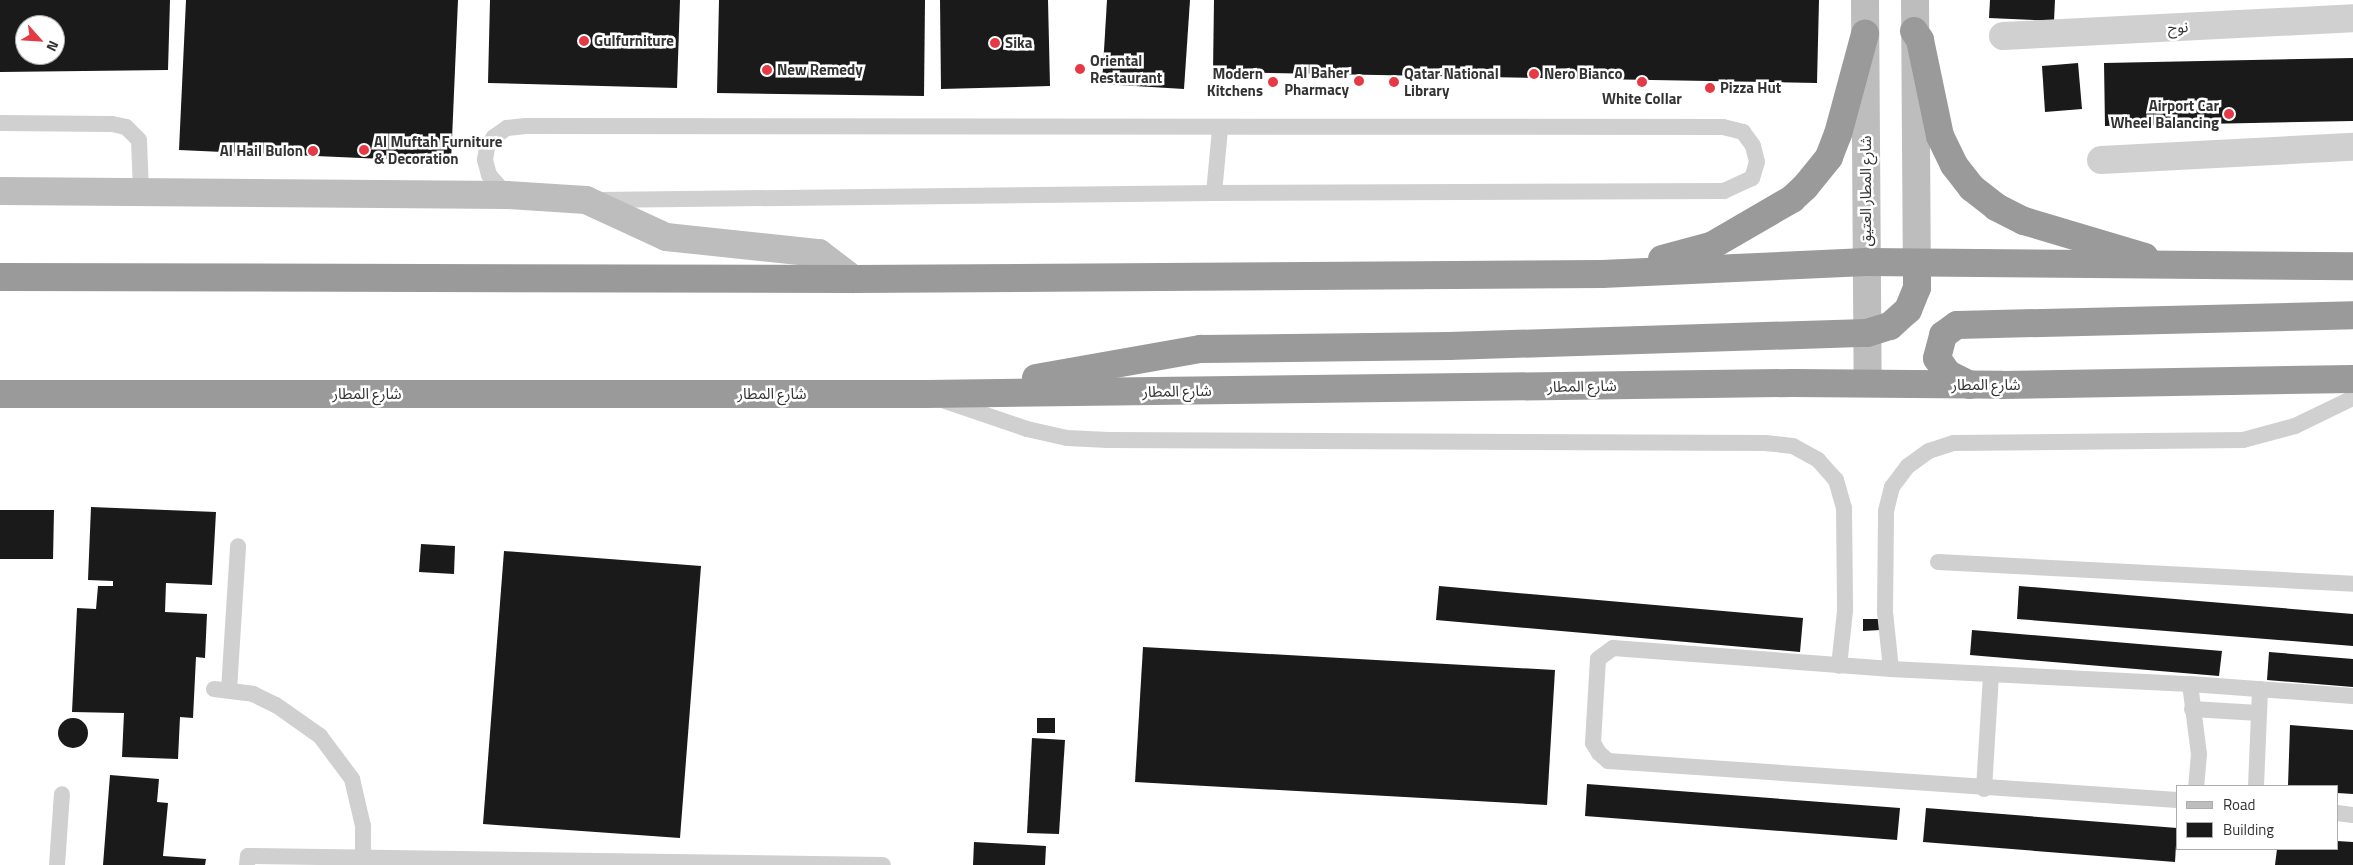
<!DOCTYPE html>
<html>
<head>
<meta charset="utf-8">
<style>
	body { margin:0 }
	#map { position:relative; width:2353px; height:865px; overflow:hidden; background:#fff; font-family:"Titillium Web","Noto Sans Arabic",sans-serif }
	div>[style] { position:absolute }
	.building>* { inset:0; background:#1a1a1a }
	.round { border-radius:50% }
	.lane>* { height:16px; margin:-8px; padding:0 8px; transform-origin:8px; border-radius:8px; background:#d0d0d0 }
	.street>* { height:28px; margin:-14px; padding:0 14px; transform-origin:14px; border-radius:14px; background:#d0d0d0 }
	.secondary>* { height:28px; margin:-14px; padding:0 14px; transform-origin:14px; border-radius:14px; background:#bdbdbd }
	.highway>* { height:28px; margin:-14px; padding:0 14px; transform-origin:14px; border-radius:14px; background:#9a9a9a }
	.dots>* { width:14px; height:14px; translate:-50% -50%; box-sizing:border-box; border:2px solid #fff; border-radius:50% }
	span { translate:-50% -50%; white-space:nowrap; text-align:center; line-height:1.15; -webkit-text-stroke:5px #fff; paint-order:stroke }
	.street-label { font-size:15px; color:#333 }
	.poi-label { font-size:15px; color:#333; font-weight:700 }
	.left { translate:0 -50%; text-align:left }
	.right { translate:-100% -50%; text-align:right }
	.legend { position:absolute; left:2176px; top:785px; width:162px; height:65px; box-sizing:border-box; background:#fff; border:1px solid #adadad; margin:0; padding:6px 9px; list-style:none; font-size:15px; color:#333 }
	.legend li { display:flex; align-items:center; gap:10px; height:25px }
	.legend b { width:25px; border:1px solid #adadad }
	.north { position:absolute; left:15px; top:15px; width:50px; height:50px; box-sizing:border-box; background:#fff; border:1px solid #adadad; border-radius:50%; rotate:116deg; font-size:14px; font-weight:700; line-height:20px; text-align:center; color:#333 }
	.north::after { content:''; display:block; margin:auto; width:18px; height:22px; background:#e63946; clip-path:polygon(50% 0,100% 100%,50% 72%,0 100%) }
</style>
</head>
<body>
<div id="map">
	<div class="building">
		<div style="clip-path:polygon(evenodd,0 0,170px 0,168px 70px,0 72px,0 0,25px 25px,55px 25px,55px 55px,25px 55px,25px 25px)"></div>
		<div style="clip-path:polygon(186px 0,458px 0,451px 162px,179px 150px)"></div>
		<div style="clip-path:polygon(490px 0,680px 0,677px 88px,488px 83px)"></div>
		<div style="clip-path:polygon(719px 0,925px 0,924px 96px,717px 93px)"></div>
		<div style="clip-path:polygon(940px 0,1048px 0,1050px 86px,941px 89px)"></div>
		<div style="clip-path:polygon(1107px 0,1190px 0,1184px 89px,1102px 84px)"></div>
		<div style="clip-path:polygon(1214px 0,1819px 0,1817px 83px,1213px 72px)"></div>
		<div style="clip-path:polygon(1990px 0,2055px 0,2054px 21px,1989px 18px)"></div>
		<div style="clip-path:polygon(2353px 58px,2353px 121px,2105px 126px,2104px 63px)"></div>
		<div style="clip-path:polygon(2078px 63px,2082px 109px,2045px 112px,2042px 66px)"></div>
		<div style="clip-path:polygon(91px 507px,216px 512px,212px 585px,166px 583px,165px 612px,207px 614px,205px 658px,196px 657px,193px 718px,180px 717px,178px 759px,122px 757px,124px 713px,72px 712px,77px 608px,96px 609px,98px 586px,113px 586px,113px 581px,88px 580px)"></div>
		<div style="clip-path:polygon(0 510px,54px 510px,53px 559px,0 559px)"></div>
		<div style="clip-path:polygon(421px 544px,455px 546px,454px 574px,419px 572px)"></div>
		<div style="clip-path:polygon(504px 551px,701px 566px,680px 838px,483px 824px)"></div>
		<div style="clip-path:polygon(1439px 586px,1803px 618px,1800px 652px,1436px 620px)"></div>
		<div style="clip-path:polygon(2019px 586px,2353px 614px,2353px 646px,2017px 619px)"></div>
		<div style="clip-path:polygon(1863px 619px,1878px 619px,1880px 630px,1863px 631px)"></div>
		<div style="clip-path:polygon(1972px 630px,2222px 651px,2219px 676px,1970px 655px)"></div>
		<div style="clip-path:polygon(1143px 647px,1555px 670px,1547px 805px,1135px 782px)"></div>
		<div style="clip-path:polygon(2269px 652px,2353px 659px,2353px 687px,2267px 680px)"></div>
		<div class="round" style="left:58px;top:718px;width:30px;height:30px"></div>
		<div style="clip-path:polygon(1037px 718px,1055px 718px,1055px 733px,1037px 733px)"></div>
		<div style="clip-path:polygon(2290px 725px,2353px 730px,2353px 794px,2337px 793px,2337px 786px,2288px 786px)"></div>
		<div style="clip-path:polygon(1032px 738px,1065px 740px,1059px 834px,1027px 833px)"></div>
		<div style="clip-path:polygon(110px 775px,159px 779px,157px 802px,168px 803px,163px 856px,206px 859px,205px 865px,103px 865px)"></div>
		<div style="clip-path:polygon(1587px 784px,1900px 808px,1897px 840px,1585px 816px)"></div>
		<div style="clip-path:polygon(1926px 808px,2177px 828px,2175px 862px,1923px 842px)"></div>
		<div style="clip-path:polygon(2337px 841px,2353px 842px,2353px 865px,2275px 865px,2277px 849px,2337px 849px)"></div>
		<div style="clip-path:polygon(974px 842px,1046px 846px,1045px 865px,973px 865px)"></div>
	</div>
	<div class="lane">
		<div style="left:0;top:123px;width:112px;rotate:0.5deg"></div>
		<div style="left:112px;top:124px;width:14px;rotate:12deg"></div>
		<div style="left:126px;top:127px;width:18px;rotate:45deg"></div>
		<div style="left:139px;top:140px;width:53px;rotate:87.8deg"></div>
		<div style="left:1214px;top:193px;width:64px;rotate:-84.6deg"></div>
		<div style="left:507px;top:195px;width:27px;rotate:-132deg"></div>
		<div style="left:489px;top:175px;width:16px;rotate:-105deg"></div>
		<div style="left:485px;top:160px;width:13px;rotate:-81deg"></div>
		<div style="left:487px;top:147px;width:12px;rotate:-55deg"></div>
		<div style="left:494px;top:137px;width:16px;rotate:-35deg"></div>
		<div style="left:507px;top:128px;width:19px;rotate:-6deg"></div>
		<div style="left:526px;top:126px;width:1197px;rotate:0.05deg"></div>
		<div style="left:1723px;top:127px;width:21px;rotate:14deg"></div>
		<div style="left:1743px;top:132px;width:17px;rotate:54deg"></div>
		<div style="left:1753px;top:146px;width:16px;rotate:76deg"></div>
		<div style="left:1757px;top:162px;width:17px;rotate:107deg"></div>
		<div style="left:1752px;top:178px;width:31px;rotate:155deg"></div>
		<div style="left:1724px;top:191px;width:510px;rotate:179.78deg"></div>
		<div style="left:1214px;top:193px;width:616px;rotate:179.35deg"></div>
		<div style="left:942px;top:400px;width:90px;rotate:18.8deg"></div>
		<div style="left:1027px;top:429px;width:41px;rotate:12.7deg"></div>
		<div style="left:1067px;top:438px;width:41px;rotate:2.8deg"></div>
		<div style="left:1108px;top:440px;width:657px;rotate:0.26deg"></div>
		<div style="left:1765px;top:443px;width:28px;rotate:6deg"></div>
		<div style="left:1793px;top:446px;width:29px;rotate:29deg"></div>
		<div style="left:1818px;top:460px;width:27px;rotate:48deg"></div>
		<div style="left:1836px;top:480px;width:29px;rotate:74deg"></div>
		<div style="left:1844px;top:508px;width:103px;rotate:89.4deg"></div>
		<div style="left:1845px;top:611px;width:55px;rotate:96.2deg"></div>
		<div style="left:1938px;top:562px;width:416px;rotate:3deg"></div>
		<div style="left:1891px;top:669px;width:57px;rotate:-96deg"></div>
		<div style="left:1885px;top:612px;width:101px;rotate:-89.4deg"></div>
		<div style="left:1886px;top:511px;width:25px;rotate:-76deg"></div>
		<div style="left:1892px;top:487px;width:26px;rotate:-53deg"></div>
		<div style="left:1908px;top:466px;width:26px;rotate:-36deg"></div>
		<div style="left:1929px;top:451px;width:26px;rotate:-18deg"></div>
		<div style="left:1954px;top:443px;width:289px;rotate:-0.6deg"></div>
		<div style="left:2243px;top:440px;width:54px;rotate:-15.1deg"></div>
		<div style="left:2295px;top:426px;width:64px;rotate:-25.8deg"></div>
		<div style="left:2190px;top:684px;width:71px;rotate:82.7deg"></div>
		<div style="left:2199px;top:754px;width:32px;rotate:95deg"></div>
		<div style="left:214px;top:689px;width:39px;rotate:7deg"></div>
		<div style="left:253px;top:694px;width:25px;rotate:26deg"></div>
		<div style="left:276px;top:705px;width:54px;rotate:35.2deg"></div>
		<div style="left:320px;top:736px;width:54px;rotate:53.3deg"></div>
		<div style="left:352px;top:779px;width:48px;rotate:76.8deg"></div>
		<div style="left:363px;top:826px;width:32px;rotate:90deg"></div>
		<div style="left:229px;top:690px;width:144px;rotate:-86.4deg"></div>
		<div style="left:2192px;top:709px;width:67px;rotate:3.4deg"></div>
		<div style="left:2256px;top:786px;width:97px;rotate:-87.6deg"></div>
		<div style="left:1984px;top:789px;width:115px;rotate:-86.5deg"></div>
		<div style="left:2177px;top:800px;width:570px;rotate:-176.08deg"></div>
		<div style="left:1608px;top:761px;width:12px;rotate:-138deg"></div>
		<div style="left:1599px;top:753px;width:12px;rotate:-121deg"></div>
		<div style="left:1593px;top:743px;width:84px;rotate:-86.6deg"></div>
		<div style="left:1598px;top:659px;width:19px;rotate:-36deg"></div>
		<div style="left:1613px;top:648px;width:279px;rotate:4.3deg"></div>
		<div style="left:1891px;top:669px;width:299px;rotate:2.9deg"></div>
		<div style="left:2190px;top:684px;width:163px;rotate:4.2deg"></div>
		<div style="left:2337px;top:813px;width:16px;rotate:7deg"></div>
		<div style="left:57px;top:865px;width:71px;rotate:-86deg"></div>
		<div style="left:247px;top:865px;width:9px;rotate:-84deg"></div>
		<div style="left:248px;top:856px;width:635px;rotate:0.81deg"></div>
	</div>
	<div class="street">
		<div style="left:2003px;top:36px;width:350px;rotate:-2.9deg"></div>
		<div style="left:2101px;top:160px;width:252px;rotate:-3deg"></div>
	</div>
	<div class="secondary">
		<div style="left:1865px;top:0;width:383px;rotate:89.6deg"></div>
		<div style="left:1915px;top:0;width:264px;rotate:89.6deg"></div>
		<div style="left:0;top:191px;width:507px;rotate:0.45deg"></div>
		<div style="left:507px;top:195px;width:79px;rotate:3.6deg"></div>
		<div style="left:586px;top:200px;width:88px;rotate:24.8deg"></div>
		<div style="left:666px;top:237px;width:154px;rotate:6deg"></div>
		<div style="left:819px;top:253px;width:43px;rotate:37.4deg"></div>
	</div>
	<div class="highway">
		<div style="left:1914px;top:31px;width:11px;rotate:56deg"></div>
		<div style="left:1920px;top:40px;width:98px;rotate:78.2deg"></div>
		<div style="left:1940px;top:136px;width:32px;rotate:64deg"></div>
		<div style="left:1954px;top:165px;width:29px;rotate:52deg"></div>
		<div style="left:1972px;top:188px;width:31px;rotate:38deg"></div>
		<div style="left:1996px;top:207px;width:31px;rotate:27deg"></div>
		<div style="left:2024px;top:221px;width:126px;rotate:16.6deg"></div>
		<div style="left:1662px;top:259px;width:51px;rotate:-14.9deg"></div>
		<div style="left:1711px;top:246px;width:94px;rotate:-30.1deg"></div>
		<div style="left:1792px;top:199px;width:18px;rotate:-43deg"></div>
		<div style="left:1805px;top:187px;width:38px;rotate:-51deg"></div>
		<div style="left:1829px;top:157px;width:25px;rotate:-69deg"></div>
		<div style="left:1838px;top:134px;width:104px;rotate:-74.9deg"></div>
		<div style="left:0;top:277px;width:853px;rotate:0.13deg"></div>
		<div style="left:853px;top:279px;width:749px;rotate:-0.38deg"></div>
		<div style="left:1602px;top:274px;width:264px;rotate:-2.6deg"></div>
		<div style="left:1866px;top:262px;width:487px;rotate:0.5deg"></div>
		<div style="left:1036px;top:378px;width:168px;rotate:-10deg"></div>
		<div style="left:1201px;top:349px;width:248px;rotate:-0.7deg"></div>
		<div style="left:1449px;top:346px;width:418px;rotate:-1.8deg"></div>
		<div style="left:1867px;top:333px;width:24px;rotate:-17deg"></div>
		<div style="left:1890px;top:326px;width:24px;rotate:-42deg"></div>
		<div style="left:1908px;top:310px;width:24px;rotate:-68deg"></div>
		<div style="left:1917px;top:288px;width:24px;rotate:-90deg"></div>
		<div style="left:1970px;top:385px;width:25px;rotate:-153deg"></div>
		<div style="left:1948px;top:374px;width:19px;rotate:-125deg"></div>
		<div style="left:1937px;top:358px;width:24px;rotate:-75deg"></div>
		<div style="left:1943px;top:335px;width:17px;rotate:-36deg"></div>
		<div style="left:1957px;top:325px;width:396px;rotate:-1.4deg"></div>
		<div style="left:0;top:394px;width:926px"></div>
		<div style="left:926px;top:394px;width:867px;rotate:-0.73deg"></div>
		<div style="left:1793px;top:383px;width:209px;rotate:0.5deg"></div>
		<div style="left:2002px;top:385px;width:351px;rotate:-1deg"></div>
	</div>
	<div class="dots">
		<div style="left:584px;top:41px;background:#e63946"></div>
		<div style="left:995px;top:43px;background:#e63946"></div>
		<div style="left:1080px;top:69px;background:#e63946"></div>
		<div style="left:767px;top:70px;background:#e63946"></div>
		<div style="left:1534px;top:74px;background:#e63946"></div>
		<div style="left:1359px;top:81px;background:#e63946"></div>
		<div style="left:1273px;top:82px;background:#e63946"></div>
		<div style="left:1394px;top:82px;background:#e63946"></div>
		<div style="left:1642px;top:82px;background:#e63946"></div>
		<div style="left:1710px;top:88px;background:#e63946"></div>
		<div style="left:2229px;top:114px;background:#e63946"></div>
		<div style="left:364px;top:150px;background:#e63946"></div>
		<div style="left:313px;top:151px;background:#e63946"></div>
	</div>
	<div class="street-label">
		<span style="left:2178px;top:27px;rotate:-3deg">نوح</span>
		<span style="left:1866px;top:191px;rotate:-90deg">شارع المطار العتيق</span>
		<span style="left:1986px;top:385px">شارع المطار</span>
		<span style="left:1582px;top:386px;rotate:-1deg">شارع المطار</span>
		<span style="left:1177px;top:391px;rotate:-1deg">شارع المطار</span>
		<span style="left:367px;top:394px">شارع المطار</span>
		<span style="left:772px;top:394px">شارع المطار</span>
	</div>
	<div class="poi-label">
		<span class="left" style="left:594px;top:41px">Gulfurniture</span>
		<span class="left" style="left:1005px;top:43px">Sika</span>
		<span class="left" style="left:1090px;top:69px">Oriental<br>Restaurant</span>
		<span class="left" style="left:777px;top:70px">New Remedy</span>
		<span class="right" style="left:1349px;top:81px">Al Baher<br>Pharmacy</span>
		<span class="right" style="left:1263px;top:82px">Modern<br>Kitchens</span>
		<span class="left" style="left:1404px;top:82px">Qatar National<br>Library</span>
		<span class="left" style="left:1544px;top:74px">Nero Bianco</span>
		<span class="left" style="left:1720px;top:88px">Pizza Hut</span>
		<span style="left:1642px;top:99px">White Collar</span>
		<span class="right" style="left:2219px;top:114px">Airport Car<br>Wheel Balancing</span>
		<span class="left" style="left:374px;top:150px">Al Muftah Furniture<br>&amp; Decoration</span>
		<span class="right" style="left:303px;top:151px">Al Hail Bulon</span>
	</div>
	<ul class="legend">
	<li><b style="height:6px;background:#bdbdbd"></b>Road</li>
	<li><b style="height:14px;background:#1a1a1a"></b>Building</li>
	</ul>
	<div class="north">N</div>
</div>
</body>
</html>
